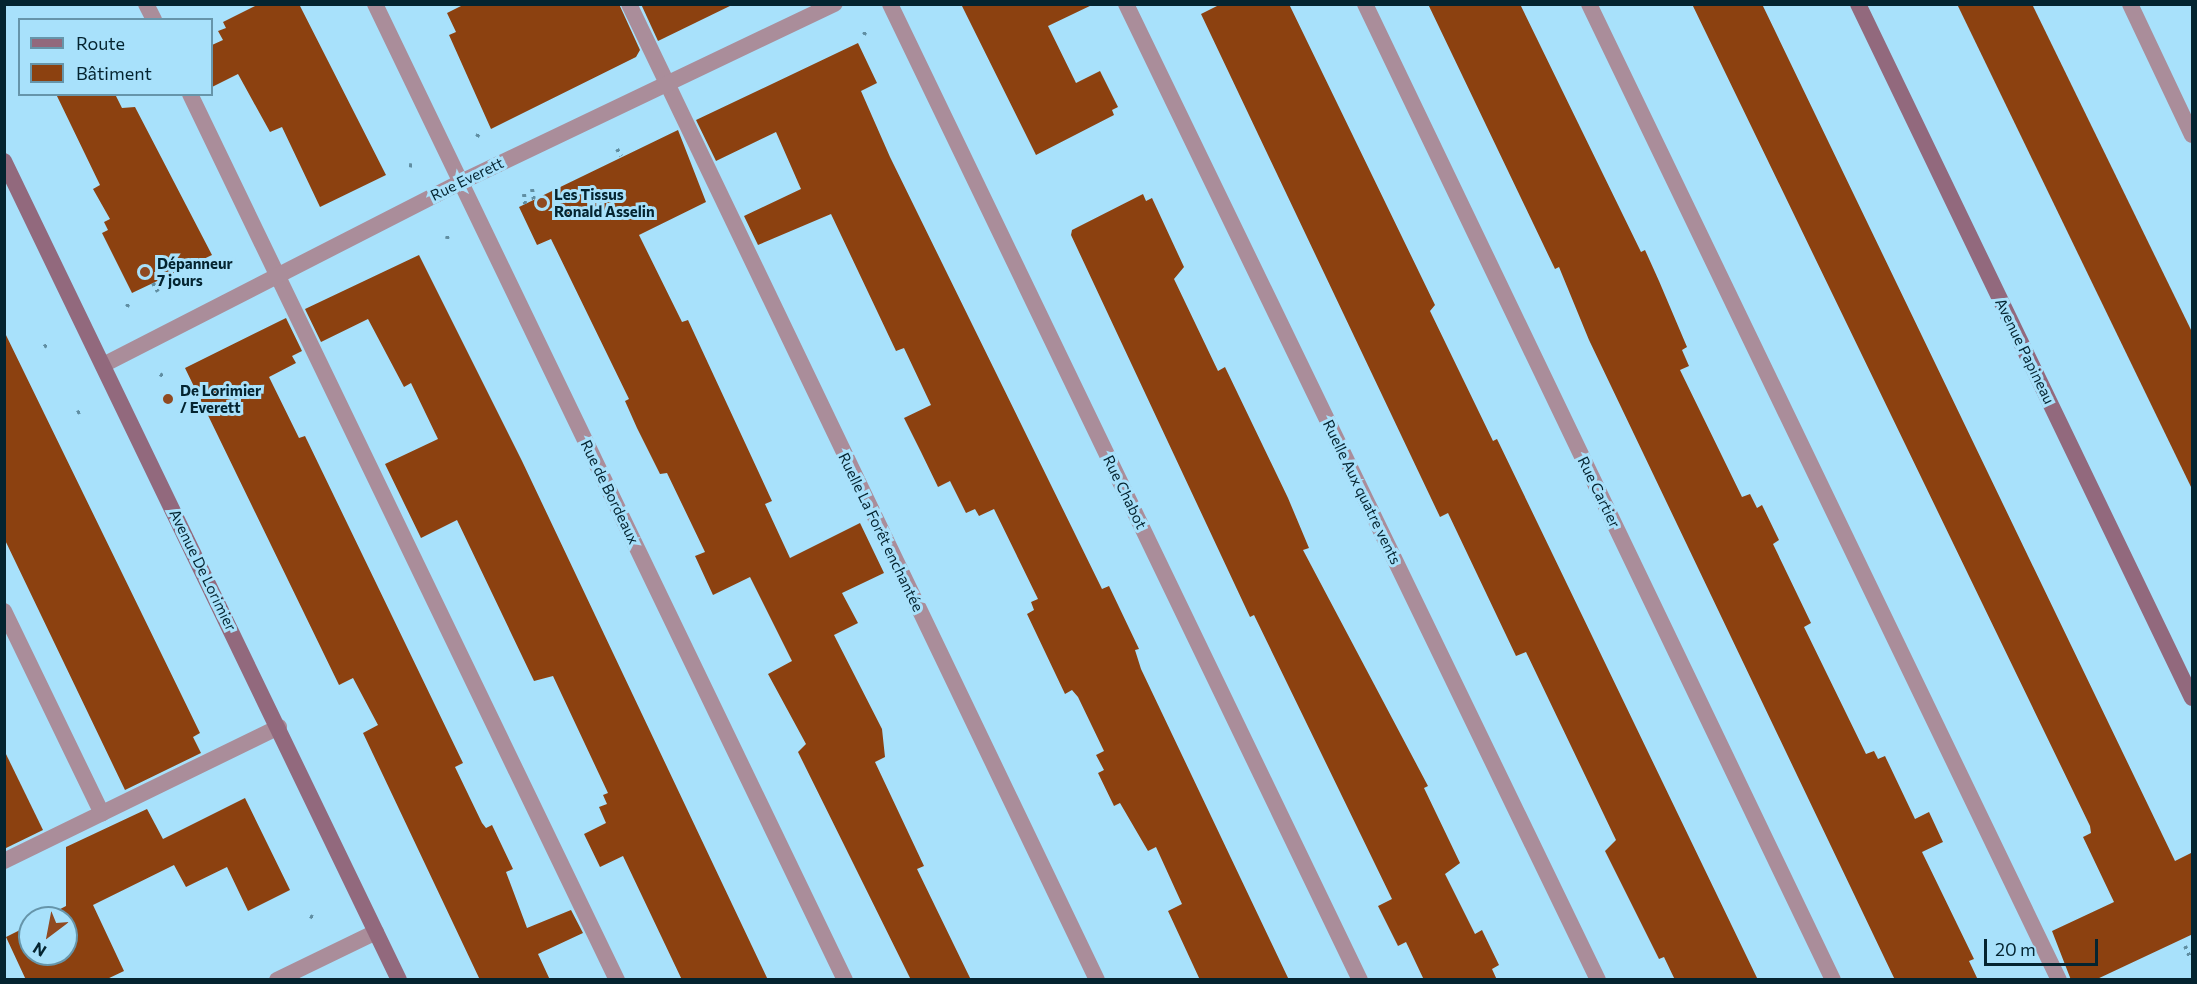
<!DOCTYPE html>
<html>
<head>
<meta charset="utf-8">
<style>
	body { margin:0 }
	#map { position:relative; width:2197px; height:984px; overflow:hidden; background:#a8e1fb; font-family:Commissioner,sans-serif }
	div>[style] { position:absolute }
	.building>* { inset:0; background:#8c4110 }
	.path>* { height:4px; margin-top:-2px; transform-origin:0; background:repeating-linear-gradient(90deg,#608ea2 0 3px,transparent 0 7.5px) }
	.service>* { height:16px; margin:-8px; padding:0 8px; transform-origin:8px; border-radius:8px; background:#aa8d9a }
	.minor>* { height:16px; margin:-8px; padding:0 8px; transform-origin:8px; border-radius:8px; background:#aa8d9a }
	.secondary>* { height:16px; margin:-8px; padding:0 8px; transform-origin:8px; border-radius:8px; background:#92697d }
	.dots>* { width:16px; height:16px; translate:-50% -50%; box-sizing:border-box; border:3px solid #a8e1fb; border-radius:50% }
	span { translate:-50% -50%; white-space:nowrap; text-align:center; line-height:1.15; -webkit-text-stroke:6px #a8e1fb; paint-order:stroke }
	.street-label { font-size:15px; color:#042430 }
	.poi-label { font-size:15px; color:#042430; font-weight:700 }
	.left { translate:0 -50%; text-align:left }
	.frame { position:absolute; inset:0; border:6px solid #042430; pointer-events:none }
	.legend { position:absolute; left:18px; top:18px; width:195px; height:78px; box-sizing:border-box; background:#a8e1fb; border:2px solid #6695aa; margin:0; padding:8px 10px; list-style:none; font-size:18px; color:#042430 }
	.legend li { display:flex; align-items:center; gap:12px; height:30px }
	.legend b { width:30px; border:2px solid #6695aa }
	.north { position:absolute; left:18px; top:906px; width:60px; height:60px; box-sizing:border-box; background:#a8e1fb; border:2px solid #6695aa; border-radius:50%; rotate:212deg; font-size:16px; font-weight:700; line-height:24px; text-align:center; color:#042430 }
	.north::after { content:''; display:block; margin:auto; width:21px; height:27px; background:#904a21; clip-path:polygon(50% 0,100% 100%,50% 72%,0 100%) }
	.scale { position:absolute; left:1984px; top:939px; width:114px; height:27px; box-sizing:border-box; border:3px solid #042430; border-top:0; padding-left:8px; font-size:18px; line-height:21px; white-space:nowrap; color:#042430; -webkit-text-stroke:4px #a8e1fb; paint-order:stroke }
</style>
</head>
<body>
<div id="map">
	<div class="building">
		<div style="clip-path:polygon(259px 4px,299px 4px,386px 175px,320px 207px,282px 127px,270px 132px,238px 74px,212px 87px,212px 45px,223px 40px,218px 31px,226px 28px,223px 22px)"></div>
		<div style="clip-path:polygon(465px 4px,619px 4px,640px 50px,636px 57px,491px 129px,449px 35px,456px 32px,447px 13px)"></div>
		<div style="clip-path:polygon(641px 4px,734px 4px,658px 41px)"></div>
		<div style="clip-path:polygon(961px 4px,1094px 4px,1048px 26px,1076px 83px,1100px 71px,1118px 107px,1112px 110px,1114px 115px,1036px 155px)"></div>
		<div style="clip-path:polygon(1221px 4px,1289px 4px,1435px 305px,1430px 311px,1493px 441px,1497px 439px,1758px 980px,1675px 980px,1664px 957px,1659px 959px,1605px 851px,1616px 840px,1526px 652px,1516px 656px,1448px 513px,1440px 517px,1201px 14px)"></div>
		<div style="clip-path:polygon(1428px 4px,1520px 4px,1641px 252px,1645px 250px,1659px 281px,1687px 347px,1682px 350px,1689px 366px,1680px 370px,1742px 497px,1750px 494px,1757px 508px,1762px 505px,1779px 540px,1773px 544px,1811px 623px,1804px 627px,1866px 754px,1874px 751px,1878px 759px,1885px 756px,1915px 819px,1929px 812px,1943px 842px,1922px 852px,1974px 959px,1969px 961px,1978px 980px,1895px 980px,1589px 340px,1559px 267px,1555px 269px)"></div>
		<div style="clip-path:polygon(1692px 4px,1762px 4px,2175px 861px,2193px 852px,2193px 934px,2095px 980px,2071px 980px,2052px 931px,2114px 902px,2083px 837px,2091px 833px,2090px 826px)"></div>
		<div style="clip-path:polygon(1957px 4px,2032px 4px,2193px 334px,2193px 491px)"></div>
		<div style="clip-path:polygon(858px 43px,877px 83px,861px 91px,890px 157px,1102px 589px,1109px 586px,1139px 649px,1135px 650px,1141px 669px,1289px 980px,1200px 980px,1168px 911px,1182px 904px,1156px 847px,1148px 851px,1120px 803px,1114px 806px,1098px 773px,1104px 770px,1096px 755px,1104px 751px,1078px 697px,1072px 690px,1065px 694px,1027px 614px,1034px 610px,1031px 602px,1038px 599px,994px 509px,979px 516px,975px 509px,966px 513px,950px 481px,938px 487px,921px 452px,904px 418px,931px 405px,904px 348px,896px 351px,831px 214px,758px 245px,744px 216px,801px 189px,776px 132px,716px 161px,696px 120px)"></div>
		<div style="clip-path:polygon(56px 94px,115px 94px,122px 108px,135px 107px,212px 255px,132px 293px,102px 233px,108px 230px,104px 222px,110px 219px,93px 189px,100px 185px)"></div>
		<div style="clip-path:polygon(678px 130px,706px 202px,639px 235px,682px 322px,688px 320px,772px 501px,765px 504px,790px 558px,860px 523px,884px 573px,842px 593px,858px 623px,834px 635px,882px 729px,885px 757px,875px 762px,924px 866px,917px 869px,971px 980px,911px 980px,798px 752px,806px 744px,768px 674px,792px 661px,750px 577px,713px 595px,695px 556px,705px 552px,667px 473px,660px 474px,637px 428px,625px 401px,629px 399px,551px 239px,537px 245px,519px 207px)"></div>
		<div style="clip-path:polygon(1143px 194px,1146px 201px,1152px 198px,1184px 267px,1174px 279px,1218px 371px,1225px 367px,1288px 498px,1309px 548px,1303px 550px,1428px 786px,1424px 788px,1460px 863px,1445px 874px,1475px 934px,1482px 930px,1499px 965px,1492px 969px,1497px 980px,1424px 980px,1406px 942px,1398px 946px,1378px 906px,1392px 899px,1254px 615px,1250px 617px,1071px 235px,1072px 230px)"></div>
		<div style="clip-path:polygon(419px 255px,522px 461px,768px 980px,682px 980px,623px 856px,600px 867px,584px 834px,606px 823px,599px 807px,607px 804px,603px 795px,608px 793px,553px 676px,534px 681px,457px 520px,421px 538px,385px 464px,438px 439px,411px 383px,404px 387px,368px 319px,321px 342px,305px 309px)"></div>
		<div style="clip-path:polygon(286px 318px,302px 351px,292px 356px,296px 363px,269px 377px,299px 438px,305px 436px,463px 763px,455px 767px,482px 823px,486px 828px,492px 825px,513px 869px,506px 872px,527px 928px,571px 910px,583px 933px,538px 954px,550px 980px,480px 980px,363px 733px,378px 725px,353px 678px,339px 685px,185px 368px)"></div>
		<div style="clip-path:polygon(4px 331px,200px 733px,193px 737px,201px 753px,125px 790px,4px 538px)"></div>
		<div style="clip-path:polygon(4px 750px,43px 830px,4px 849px)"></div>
		<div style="clip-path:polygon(245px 798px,290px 890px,248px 911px,227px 867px,186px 887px,174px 865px,93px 905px,124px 971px,105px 980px,26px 980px,6px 937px,30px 925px,30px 954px,66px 954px,66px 918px,43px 918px,66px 906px,66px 847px,147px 809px,163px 839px)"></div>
	</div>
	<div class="path">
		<div style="left:864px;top:35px;width:5px;rotate:-68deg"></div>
		<div style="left:477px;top:137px;width:4px;rotate:-63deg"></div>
		<div style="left:617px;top:149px;width:8px;rotate:60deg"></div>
		<div style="left:409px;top:165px;width:5px;rotate:11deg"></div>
		<div style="left:532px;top:189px;width:11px;rotate:80deg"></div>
		<div style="left:524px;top:194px;width:10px;rotate:84deg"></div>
		<div style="left:447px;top:239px;width:4px;rotate:-76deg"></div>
		<div style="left:168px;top:276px;width:10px;rotate:61deg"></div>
		<div style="left:153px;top:283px;width:10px;rotate:61deg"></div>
		<div style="left:127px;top:307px;width:5px;rotate:-68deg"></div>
		<div style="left:44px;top:347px;width:5px;rotate:-37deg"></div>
		<div style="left:160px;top:374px;width:5px;rotate:37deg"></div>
		<div style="left:77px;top:413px;width:4px;rotate:-27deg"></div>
		<div style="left:310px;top:916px;width:4px;rotate:27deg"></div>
		<div style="left:2185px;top:946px;width:12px;rotate:66deg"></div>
	</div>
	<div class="service">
		<div style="left:146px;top:4px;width:18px;rotate:63deg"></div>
		<div style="left:629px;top:4px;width:1082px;rotate:64.38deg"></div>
		<div style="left:1126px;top:4px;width:1084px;rotate:64.19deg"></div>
		<div style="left:1589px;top:4px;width:1083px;rotate:64.29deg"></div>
		<div style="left:2130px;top:4px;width:145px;rotate:64.7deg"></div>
		<div style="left:190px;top:94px;width:984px;rotate:64.27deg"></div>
		<div style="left:4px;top:611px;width:225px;rotate:64.2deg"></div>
		<div style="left:4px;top:861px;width:306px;rotate:-26deg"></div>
	</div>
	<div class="minor">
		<div style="left:375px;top:4px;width:1083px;rotate:64.29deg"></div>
		<div style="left:890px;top:4px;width:1083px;rotate:64.29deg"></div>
		<div style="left:1365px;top:4px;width:1082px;rotate:64.38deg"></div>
		<div style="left:105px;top:364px;width:400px;rotate:-27.1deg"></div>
		<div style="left:461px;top:182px;width:414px;rotate:-25.5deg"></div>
		<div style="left:277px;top:980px;width:110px;rotate:-25.9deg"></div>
	</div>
	<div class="secondary">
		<div style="left:1858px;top:4px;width:770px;rotate:64.3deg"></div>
		<div style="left:4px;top:161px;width:909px;rotate:64.25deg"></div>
	</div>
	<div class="dots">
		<div style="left:542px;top:203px;background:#904a21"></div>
		<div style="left:145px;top:272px;background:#904a21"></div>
		<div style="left:168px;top:399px;background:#904a21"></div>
	</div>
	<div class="street-label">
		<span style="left:467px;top:179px;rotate:-26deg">Rue Everett</span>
		<span style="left:2025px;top:351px;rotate:64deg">Avenue Papineau</span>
		<span style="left:610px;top:492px;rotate:64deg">Rue de Bordeaux</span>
		<span style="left:1125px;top:492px;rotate:64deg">Rue Chabot</span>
		<span style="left:1362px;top:492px;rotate:64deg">Ruelle Aux quatre vents</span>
		<span style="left:1599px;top:492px;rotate:64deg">Rue Cartier</span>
		<span style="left:881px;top:532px;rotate:64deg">Ruelle La Forêt enchantée</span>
		<span style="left:203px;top:570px;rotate:64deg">Avenue De Lorimier</span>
	</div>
	<div class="poi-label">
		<span class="left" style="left:554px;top:203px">Les Tissus<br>Ronald Asselin</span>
		<span class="left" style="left:157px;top:272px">Dépanneur<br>7 jours</span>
		<span class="left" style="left:180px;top:399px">De Lorimier<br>/ Everett</span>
	</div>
	<div class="frame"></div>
	<ul class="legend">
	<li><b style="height:8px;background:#92697d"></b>Route</li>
	<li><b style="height:16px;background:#8c4110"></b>Bâtiment</li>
	</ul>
	<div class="north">N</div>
	<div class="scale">20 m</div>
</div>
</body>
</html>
